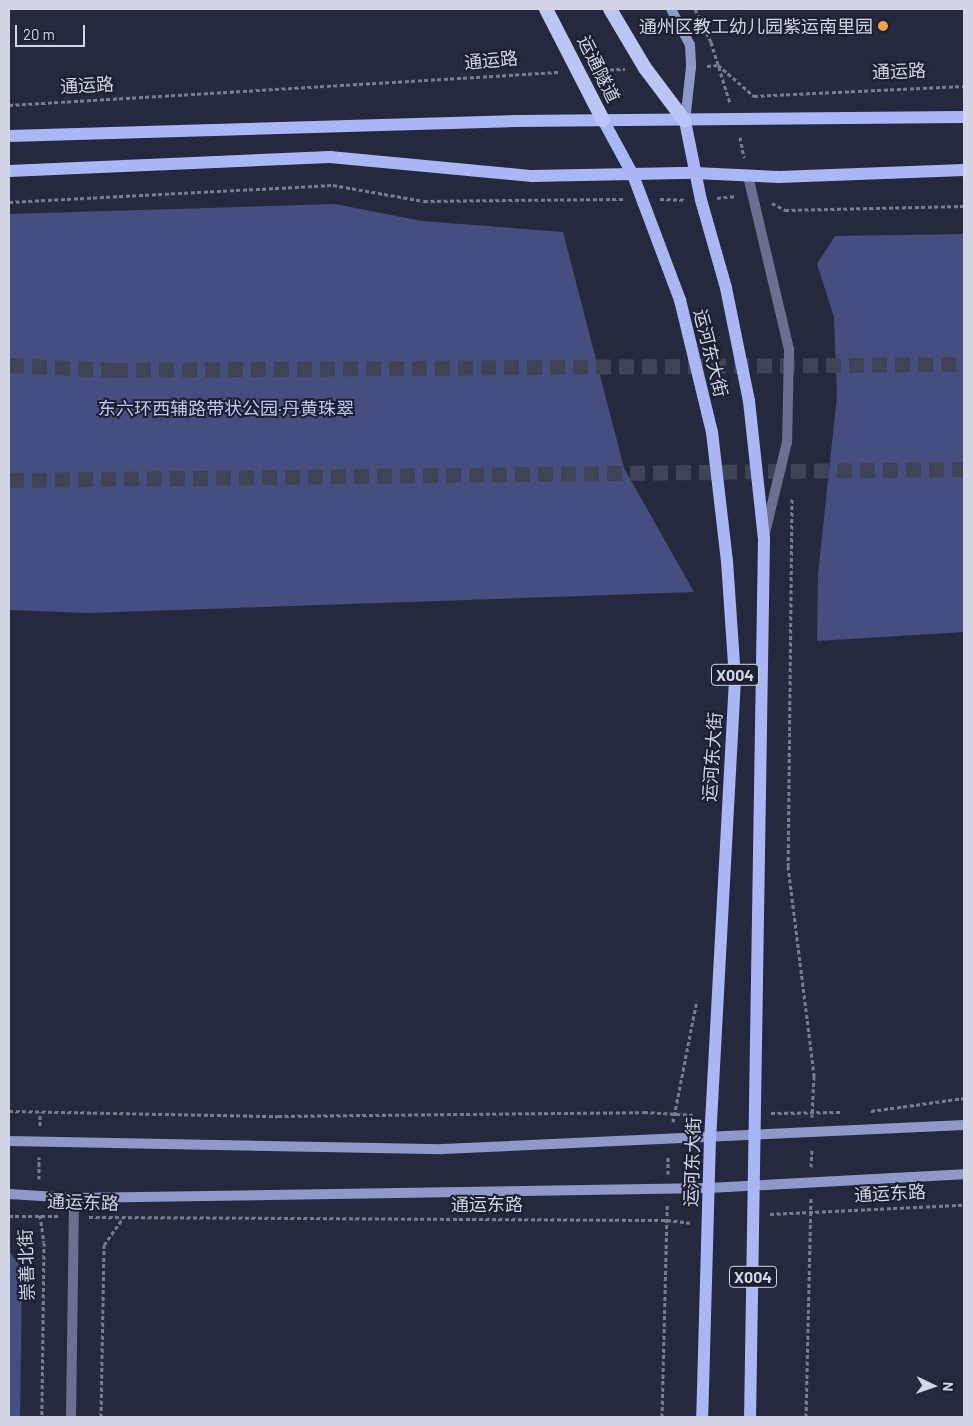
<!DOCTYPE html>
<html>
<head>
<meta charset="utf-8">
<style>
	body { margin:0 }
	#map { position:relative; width:973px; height:1426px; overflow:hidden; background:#25293d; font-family:Barlow,"Noto Sans SC",sans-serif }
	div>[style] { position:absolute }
	.green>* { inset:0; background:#454e7f }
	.motorway-tunnel>* { height:15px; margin-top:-7.5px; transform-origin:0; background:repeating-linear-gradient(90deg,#3f4356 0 15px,transparent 0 23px) }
	.path>* { height:3px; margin-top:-1.5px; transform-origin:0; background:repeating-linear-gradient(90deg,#797c8d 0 4px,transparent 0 6.5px) }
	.tertiary>* { height:10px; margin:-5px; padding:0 5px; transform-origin:5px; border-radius:5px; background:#6a718f }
	.secondary>* { height:10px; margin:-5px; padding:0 5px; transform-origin:5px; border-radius:5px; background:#8e98c9 }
	.primary>* { height:12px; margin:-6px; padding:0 6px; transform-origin:6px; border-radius:6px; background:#a9b7f6 }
	.trunk>* { height:14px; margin:-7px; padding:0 7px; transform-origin:7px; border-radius:7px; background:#bcc6f6 }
	.dots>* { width:14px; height:14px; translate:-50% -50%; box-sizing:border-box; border:2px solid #1b1f32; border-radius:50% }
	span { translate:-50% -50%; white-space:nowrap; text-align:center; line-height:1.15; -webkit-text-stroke:4px #1b1f32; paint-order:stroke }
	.shield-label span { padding:1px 4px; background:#1b1f32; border:1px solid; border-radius:4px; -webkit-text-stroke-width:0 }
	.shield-label { font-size:16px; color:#d2d5e3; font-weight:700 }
	.poi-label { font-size:18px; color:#d2d5e3 }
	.right { translate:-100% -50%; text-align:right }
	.street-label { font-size:18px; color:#d2d5e3 }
	.park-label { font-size:18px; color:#bec7ee }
	.frame { position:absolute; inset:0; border:10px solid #d2d5e3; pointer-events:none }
	.north { position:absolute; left:908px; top:1361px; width:50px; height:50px; -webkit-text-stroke:4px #1b1f32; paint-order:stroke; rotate:93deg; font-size:14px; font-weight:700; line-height:20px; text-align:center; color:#d2d5e3 }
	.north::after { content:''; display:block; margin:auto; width:18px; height:22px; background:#d2d5e3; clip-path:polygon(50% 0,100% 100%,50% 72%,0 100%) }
	.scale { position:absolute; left:15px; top:25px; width:70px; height:22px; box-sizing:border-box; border:2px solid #d2d5e3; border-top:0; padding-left:6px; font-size:15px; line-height:18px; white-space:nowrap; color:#d2d5e3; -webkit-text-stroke:4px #1b1f32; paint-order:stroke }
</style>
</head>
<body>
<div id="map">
	<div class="green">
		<div style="clip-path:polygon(335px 204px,422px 221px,563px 232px,624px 468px,694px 592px,90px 613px,9px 610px,9px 214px)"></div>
		<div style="clip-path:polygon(964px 234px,964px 632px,817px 641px,818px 574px,837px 396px,834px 317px,817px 264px,835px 236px)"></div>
		<div style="clip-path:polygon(9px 1251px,22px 1269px,20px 1417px,9px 1417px)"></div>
	</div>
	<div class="motorway-tunnel">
		<div style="left:9px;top:365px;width:104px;rotate:2.8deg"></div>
		<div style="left:113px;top:370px;width:851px;rotate:-0.4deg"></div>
		<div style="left:9px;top:480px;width:955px;rotate:-0.66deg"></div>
	</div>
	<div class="path">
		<div style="left:695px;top:9px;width:37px;rotate:64deg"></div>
		<div style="left:711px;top:42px;width:64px;rotate:72.7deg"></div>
		<div style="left:707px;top:66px;width:11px;rotate:-5deg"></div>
		<div style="left:718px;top:65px;width:48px;rotate:40.7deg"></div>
		<div style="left:754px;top:96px;width:210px;rotate:-2.7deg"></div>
		<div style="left:597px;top:70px;width:28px;rotate:-2deg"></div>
		<div style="left:9px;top:105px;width:550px;rotate:-3.44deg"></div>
		<div style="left:740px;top:137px;width:21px;rotate:79deg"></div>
		<div style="left:717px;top:198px;width:19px;rotate:-6deg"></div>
		<div style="left:660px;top:199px;width:24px;rotate:2deg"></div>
		<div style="left:9px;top:202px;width:324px;rotate:-3deg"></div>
		<div style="left:333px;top:185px;width:92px;rotate:10deg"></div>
		<div style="left:424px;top:201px;width:200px;rotate:-0.6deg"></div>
		<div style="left:772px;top:203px;width:15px;rotate:28deg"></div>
		<div style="left:785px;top:210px;width:179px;rotate:-1.3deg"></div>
		<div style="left:792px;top:499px;width:367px;rotate:90.6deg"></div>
		<div style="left:788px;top:866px;width:212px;rotate:82.9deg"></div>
		<div style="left:814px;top:1076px;width:41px;rotate:92.8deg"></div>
		<div style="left:9px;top:1111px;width:269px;rotate:1.1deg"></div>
		<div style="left:278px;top:1116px;width:366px;rotate:-0.6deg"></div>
		<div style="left:644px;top:1112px;width:51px;rotate:3.4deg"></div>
		<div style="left:871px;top:1111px;width:94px;rotate:-8deg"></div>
		<div style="left:771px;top:1113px;width:69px;rotate:-0.8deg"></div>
		<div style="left:673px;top:1122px;width:124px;rotate:-78.9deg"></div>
		<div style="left:40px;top:1126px;width:14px;rotate:-90deg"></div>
		<div style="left:811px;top:1167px;width:19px;rotate:-87deg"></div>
		<div style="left:668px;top:1174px;width:19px;rotate:-90deg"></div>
		<div style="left:39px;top:1179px;width:22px;rotate:-90deg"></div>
		<div style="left:770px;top:1214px;width:194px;rotate:-2.7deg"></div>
		<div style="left:40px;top:1215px;width:27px;rotate:82deg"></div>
		<div style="left:44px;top:1242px;width:175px;rotate:90.7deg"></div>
		<div style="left:9px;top:1216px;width:49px"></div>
		<div style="left:89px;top:1217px;width:578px;rotate:0.3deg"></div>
		<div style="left:667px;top:1220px;width:23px;rotate:7deg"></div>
		<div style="left:101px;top:1417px;width:172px;rotate:-89deg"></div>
		<div style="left:104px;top:1245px;width:32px;rotate:-55deg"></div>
		<div style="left:662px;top:1417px;width:212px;rotate:-88.6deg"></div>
		<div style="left:806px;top:1417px;width:219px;rotate:-88.7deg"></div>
	</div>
	<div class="tertiary">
		<div style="left:748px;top:176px;width:179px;rotate:76.7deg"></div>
		<div style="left:789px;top:350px;width:92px;rotate:91.2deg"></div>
		<div style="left:787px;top:442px;width:94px;rotate:103.6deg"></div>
		<div style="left:71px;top:1417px;width:219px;rotate:-89.2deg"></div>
	</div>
	<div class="secondary">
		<div style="left:671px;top:9px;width:41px;rotate:62.2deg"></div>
		<div style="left:690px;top:45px;width:22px;rotate:87deg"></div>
		<div style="left:691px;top:67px;width:54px;rotate:96.3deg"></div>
		<div style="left:9px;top:1141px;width:434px;rotate:1.1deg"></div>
		<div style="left:443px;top:1149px;width:522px;rotate:-2.64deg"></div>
		<div style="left:9px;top:1194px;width:65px;rotate:3.5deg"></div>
		<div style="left:74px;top:1198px;width:635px;rotate:-0.9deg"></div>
		<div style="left:709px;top:1188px;width:255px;rotate:-3.1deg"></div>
	</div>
	<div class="primary">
		<div style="left:603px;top:120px;width:63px;rotate:61.4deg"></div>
		<div style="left:633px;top:175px;width:134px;rotate:69.4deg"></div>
		<div style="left:680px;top:300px;width:136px;rotate:76.4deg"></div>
		<div style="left:712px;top:432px;width:130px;rotate:83.4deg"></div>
		<div style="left:727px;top:561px;width:118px;rotate:86.1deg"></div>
		<div style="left:735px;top:679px;width:460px;rotate:93.1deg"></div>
		<div style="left:710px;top:1138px;width:279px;rotate:91.6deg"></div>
		<div style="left:685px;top:121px;width:81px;rotate:78.6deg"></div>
		<div style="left:701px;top:200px;width:91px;rotate:74.1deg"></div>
		<div style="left:726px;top:288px;width:115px;rotate:78.5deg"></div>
		<div style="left:749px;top:401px;width:139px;rotate:83.8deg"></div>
		<div style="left:764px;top:539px;width:878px;rotate:90.91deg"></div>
		<div style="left:9px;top:136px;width:507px;rotate:-1.69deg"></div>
		<div style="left:516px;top:121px;width:448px;rotate:-0.5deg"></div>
		<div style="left:9px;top:171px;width:321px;rotate:-2.5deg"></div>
		<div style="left:330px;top:157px;width:203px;rotate:5.4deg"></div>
		<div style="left:532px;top:176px;width:163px;rotate:-1.1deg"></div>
		<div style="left:695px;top:173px;width:84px;rotate:2.7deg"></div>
		<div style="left:779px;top:177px;width:185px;rotate:-2.2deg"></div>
	</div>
	<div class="trunk">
		<div style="left:546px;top:9px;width:125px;rotate:62.8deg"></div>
		<div style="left:610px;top:9px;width:69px;rotate:59.3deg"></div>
		<div style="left:645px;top:68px;width:66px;rotate:53deg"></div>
	</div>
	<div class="dots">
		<div style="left:883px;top:26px;background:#f6a247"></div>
	</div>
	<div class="shield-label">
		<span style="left:735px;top:675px">X004</span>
		<span style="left:753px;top:1277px">X004</span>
	</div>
	<div class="poi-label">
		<span class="right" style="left:873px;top:26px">通州区教工幼儿园紫运南里园</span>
	</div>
	<div class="street-label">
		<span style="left:491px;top:60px;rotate:-5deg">通运路</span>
		<span style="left:599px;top:69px;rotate:64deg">运通隧道</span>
		<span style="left:899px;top:71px;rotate:-2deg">通运路</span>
		<span style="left:87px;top:85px;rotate:-3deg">通运路</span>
		<span style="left:711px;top:353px;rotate:76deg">运河东大街</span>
		<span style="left:712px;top:757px;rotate:-86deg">运河东大街</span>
		<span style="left:692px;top:1162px;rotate:-88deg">运河东大街</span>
		<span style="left:890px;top:1193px;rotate:-3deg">通运东路</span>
		<span style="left:83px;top:1202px;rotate:2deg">通运东路</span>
		<span style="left:487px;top:1204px">通运东路</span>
		<span style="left:26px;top:1265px;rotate:-92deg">崇善北街</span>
	</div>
	<div class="park-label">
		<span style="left:226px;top:408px">东六环西辅路带状公园·丹黄珠翠</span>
	</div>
	<div class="frame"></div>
	<div class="north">N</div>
	<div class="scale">20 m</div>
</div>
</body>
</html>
